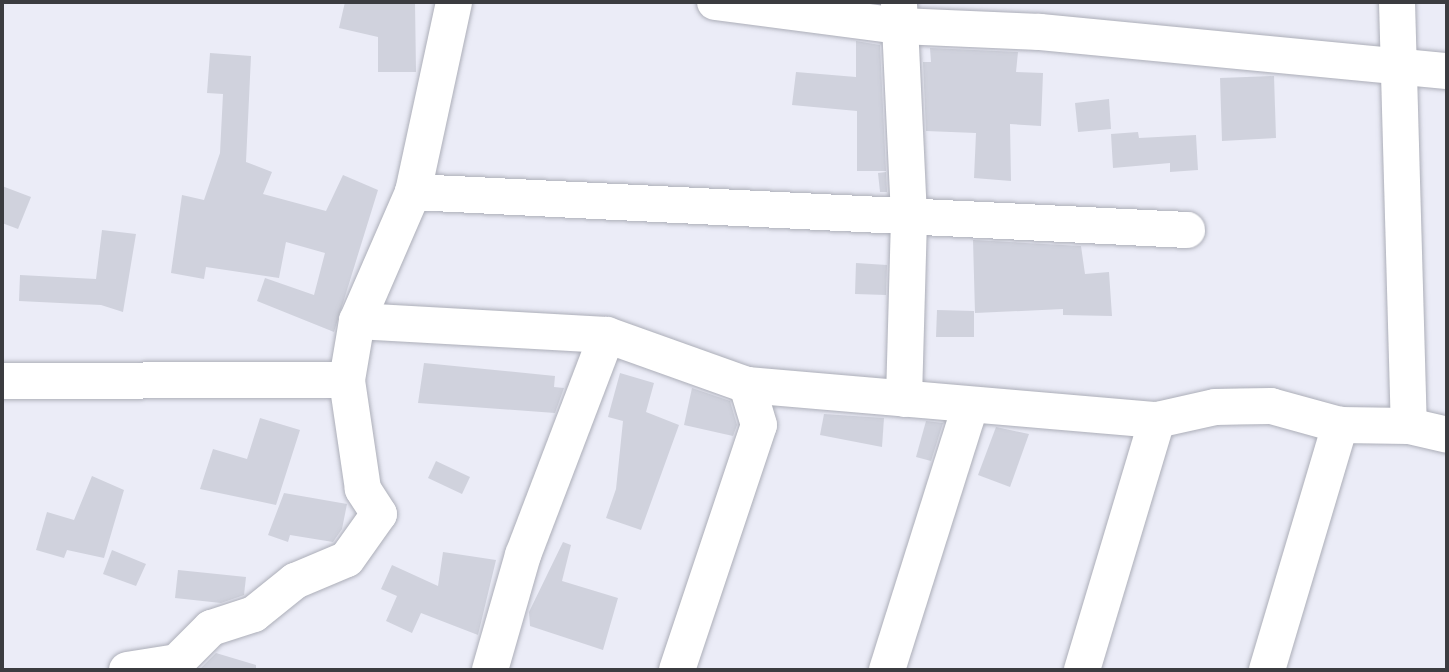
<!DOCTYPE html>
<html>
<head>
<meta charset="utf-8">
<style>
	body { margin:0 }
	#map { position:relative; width:1449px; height:672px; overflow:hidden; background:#ebecf7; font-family:"Times New Roman",serif }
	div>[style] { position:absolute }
	.building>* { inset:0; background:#d0d2dd }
	.roads { filter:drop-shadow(0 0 2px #acaeb8) drop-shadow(0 0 2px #acaeb8) }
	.minor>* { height:36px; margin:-18px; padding:0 18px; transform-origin:18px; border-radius:18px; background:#fff }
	span { translate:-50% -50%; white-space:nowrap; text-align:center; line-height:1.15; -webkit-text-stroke:7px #fff; paint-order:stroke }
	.frame { position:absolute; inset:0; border:4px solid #3b3c40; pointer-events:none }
</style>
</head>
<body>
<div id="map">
	<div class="building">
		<div style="clip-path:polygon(345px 2px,415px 2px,416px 72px,378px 72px,378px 37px,339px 28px)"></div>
		<div style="clip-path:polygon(856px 41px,880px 45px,886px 171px,857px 171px,857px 111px,792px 105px,796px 72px,856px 77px)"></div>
		<div style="clip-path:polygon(930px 48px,1018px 52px,1016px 72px,1043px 73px,1041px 126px,1010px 124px,1011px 181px,974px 178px,976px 133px,926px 131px,923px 62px,931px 62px)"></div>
		<div style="clip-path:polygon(210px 53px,251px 56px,246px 162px,272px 172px,263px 194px,326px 211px,343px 175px,378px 190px,334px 332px,257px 301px,265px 278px,314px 295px,325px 253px,286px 242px,279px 278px,206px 267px,204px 279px,171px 273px,182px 195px,204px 200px,220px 153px,223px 94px,207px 93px)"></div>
		<div style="clip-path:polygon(1274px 76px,1276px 138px,1222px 141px,1220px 78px)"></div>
		<div style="clip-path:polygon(1109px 99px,1111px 129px,1078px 132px,1075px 103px)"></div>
		<div style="clip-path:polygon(1138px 132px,1139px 138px,1196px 135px,1198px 170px,1170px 172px,1170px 163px,1113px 168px,1111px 134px)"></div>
		<div style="clip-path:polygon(886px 172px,887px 192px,880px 192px,878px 173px)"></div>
		<div style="clip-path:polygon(2px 186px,31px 197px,18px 229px,2px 223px)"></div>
		<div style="clip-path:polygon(102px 230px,136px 234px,123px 312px,101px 305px,19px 301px,20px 275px,96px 279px)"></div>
		<div style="clip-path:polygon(973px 240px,1081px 246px,1085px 274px,1109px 272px,1112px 316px,1063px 315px,1063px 309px,975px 313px)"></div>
		<div style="clip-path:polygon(856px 263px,887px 265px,886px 295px,855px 294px)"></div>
		<div style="clip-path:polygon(937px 310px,974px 311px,974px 337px,936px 337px)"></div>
		<div style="clip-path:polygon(424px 363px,555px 376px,554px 387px,564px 388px,555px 413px,418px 403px)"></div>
		<div style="clip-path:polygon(620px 373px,654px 383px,646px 412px,679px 425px,641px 530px,606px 518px,616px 489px,623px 421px,608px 417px)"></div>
		<div style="clip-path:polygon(692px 388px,730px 401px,737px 425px,733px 436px,684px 425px)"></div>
		<div style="clip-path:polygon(824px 414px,884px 418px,882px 447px,820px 435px)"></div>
		<div style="clip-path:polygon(260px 418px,300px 430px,276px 505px,200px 489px,213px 449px,247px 459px)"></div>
		<div style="clip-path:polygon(926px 421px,943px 423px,931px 461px,916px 457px)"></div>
		<div style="clip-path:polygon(996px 427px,1029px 434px,1010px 487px,978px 475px)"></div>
		<div style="clip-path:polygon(436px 461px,470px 477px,462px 494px,428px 478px)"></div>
		<div style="clip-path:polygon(92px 476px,124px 490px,104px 558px,67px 550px,64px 558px,36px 550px,47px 512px,74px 520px)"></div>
		<div style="clip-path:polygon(284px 493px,347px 504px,342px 529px,333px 542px,290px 535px,288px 542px,268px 535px)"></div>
		<div style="clip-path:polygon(563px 542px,571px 545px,562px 581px,618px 598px,603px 650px,530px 626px,529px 612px)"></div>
		<div style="clip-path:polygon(112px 550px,146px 564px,136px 586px,103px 574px)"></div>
		<div style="clip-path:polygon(443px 552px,496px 560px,478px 635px,421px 613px,412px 633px,386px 621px,397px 596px,381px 589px,392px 565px,438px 586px)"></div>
		<div style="clip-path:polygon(178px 570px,246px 577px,244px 595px,221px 603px,175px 598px)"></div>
		<div style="clip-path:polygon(216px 653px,256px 665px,256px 670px,199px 670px)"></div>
	</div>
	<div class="roads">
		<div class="minor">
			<div style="left:715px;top:2px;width:187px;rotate:7.4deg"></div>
			<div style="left:900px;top:26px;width:140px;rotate:2.5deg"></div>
			<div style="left:1040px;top:32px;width:409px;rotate:5.5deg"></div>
			<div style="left:1397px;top:2px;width:424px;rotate:88.4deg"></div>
			<div style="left:899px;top:4px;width:215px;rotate:87.3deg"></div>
			<div style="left:909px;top:219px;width:180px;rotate:91.6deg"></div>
			<div style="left:413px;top:192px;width:775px;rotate:2.81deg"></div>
			<div style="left:357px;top:321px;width:250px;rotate:3.2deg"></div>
			<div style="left:607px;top:335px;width:149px;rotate:19.7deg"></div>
			<div style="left:747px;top:385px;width:411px;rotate:4.9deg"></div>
			<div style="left:1157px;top:420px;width:59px;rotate:-12.6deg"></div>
			<div style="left:1215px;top:407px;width:56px;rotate:-1deg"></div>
			<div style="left:1271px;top:406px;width:72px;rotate:15.4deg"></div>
			<div style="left:1340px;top:425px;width:69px;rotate:0.8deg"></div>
			<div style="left:1409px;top:426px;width:39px;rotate:13deg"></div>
			<div style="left:2px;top:381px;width:345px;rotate:-0.2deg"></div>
			<div style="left:127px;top:670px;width:51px;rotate:-9.1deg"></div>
			<div style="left:177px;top:662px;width:48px;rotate:-45deg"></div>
			<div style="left:211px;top:628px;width:45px;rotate:-18deg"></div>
			<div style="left:254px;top:614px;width:53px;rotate:-38.8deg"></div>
			<div style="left:295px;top:581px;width:56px;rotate:-22.9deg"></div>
			<div style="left:347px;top:559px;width:55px;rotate:-54.6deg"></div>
			<div style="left:379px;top:514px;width:30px;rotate:-123deg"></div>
			<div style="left:363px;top:489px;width:110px;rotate:-98.4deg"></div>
			<div style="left:347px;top:380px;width:60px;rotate:-80.4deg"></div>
			<div style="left:357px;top:321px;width:141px;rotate:-66.5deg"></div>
			<div style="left:413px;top:192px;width:194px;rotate:-77.8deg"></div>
			<div style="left:490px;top:670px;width:120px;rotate:-74deg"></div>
			<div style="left:523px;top:555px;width:235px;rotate:-69.1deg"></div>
			<div style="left:677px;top:670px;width:258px;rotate:-71.5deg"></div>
			<div style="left:759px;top:425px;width:42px;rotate:-106.7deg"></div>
			<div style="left:887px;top:670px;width:277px;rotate:-72.5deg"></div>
			<div style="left:1082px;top:670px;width:261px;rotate:-73.3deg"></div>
			<div style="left:1267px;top:670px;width:256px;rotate:-73.4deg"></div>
		</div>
	</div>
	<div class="frame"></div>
</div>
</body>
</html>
